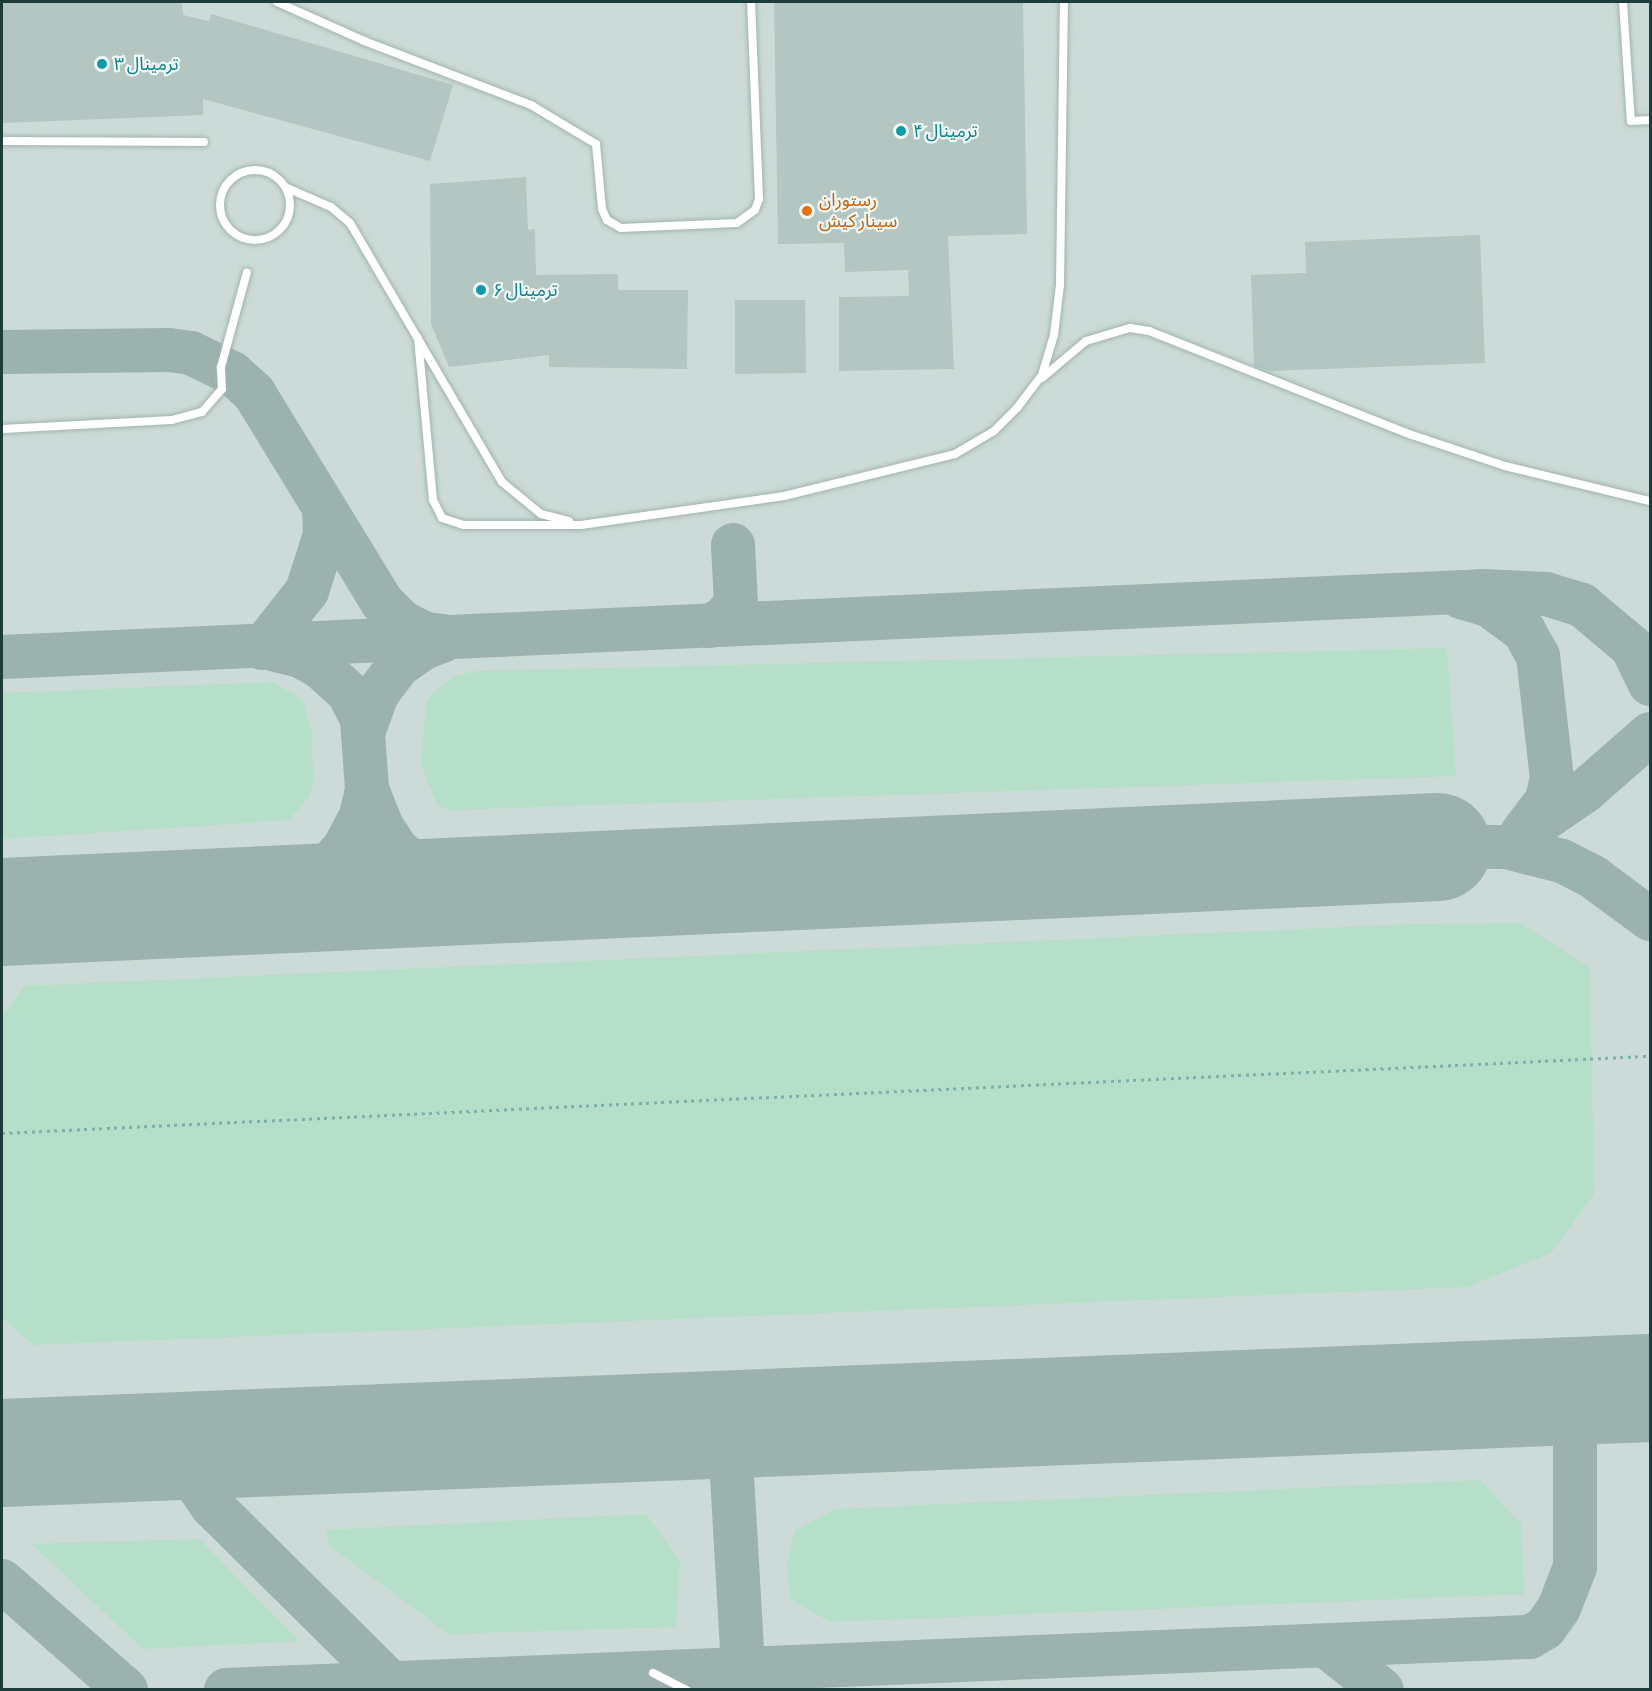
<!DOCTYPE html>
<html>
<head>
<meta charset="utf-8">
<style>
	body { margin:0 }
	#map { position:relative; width:1652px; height:1691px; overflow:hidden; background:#deebe8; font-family:"Asap Condensed","Noto Sans Arabic",sans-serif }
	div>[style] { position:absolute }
	.built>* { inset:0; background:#ccdbd7 }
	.green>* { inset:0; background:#b5dfc8 }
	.taxiway>* { height:44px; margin:-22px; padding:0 22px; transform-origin:22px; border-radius:22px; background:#9bb2af }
	.runway>* { height:108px; margin:-54px; padding:0 54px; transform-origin:54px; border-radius:54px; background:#9bb2af }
	.building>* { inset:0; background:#b3c6c2 }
	.path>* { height:3px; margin-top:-1.5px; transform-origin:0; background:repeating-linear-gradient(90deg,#7cb2ab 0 3px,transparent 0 7.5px) }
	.roads { filter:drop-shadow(0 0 2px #a1b3b0) drop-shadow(0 0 2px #a1b3b0) }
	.lane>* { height:8px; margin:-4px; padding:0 4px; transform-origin:4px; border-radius:4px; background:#fff }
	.lane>.ring { margin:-4px; padding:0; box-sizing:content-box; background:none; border:8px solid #fff; border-radius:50% }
	.dots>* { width:16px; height:16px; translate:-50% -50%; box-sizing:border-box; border:3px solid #eff8f5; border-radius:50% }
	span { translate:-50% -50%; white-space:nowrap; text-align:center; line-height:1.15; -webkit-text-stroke:4.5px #eff8f5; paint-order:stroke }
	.culture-label { font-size:18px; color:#0d838f }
	.left { translate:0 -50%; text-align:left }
	.food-label { font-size:18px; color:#c56008 }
	.frame { position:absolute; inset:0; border:3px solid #1e3d3a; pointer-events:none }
</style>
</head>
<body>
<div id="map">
	<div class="built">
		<div style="clip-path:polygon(2px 2px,1650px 2px,1650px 1689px,2px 1689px)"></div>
	</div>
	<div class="green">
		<div style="clip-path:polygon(1447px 648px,1456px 776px,451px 810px,438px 806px,421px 765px,426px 704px,432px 694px,455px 676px,476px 671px)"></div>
		<div style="clip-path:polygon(273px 682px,302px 699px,312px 731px,313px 785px,310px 796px,289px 820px,2px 839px,2px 693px)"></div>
		<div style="clip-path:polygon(1520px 923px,1590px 968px,1594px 1194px,1551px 1253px,1466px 1287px,33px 1345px,2px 1317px,2px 1017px,24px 986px,1414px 924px)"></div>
		<div style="clip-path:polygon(1480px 1480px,1521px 1524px,1524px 1594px,830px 1622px,790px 1598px,787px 1563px,795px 1530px,837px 1509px)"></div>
		<div style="clip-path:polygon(646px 1514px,680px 1561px,676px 1627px,449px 1634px,330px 1546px,326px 1530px)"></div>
		<div style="clip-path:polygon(199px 1539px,299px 1641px,143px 1649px,32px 1544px)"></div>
	</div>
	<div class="taxiway">
		<div style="left:2px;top:352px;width:167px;rotate:-0.7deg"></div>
		<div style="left:169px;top:350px;width:22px;rotate:8deg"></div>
		<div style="left:191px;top:353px;width:46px;rotate:26deg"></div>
		<div style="left:232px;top:373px;width:30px;rotate:42deg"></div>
		<div style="left:254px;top:393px;width:245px;rotate:58.5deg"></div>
		<div style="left:382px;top:602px;width:28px;rotate:45deg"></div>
		<div style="left:402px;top:622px;width:27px;rotate:27deg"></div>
		<div style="left:426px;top:634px;width:17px;rotate:7deg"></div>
		<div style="left:1461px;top:597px;width:29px;rotate:16deg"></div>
		<div style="left:1489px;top:605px;width:44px;rotate:36.6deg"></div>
		<div style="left:1524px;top:631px;width:29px;rotate:61deg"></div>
		<div style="left:1538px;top:656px;width:123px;rotate:83.5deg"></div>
		<div style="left:1552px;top:778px;width:23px;rotate:103deg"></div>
		<div style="left:1547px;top:800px;width:41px;rotate:127.1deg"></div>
		<div style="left:710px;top:626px;width:16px;rotate:-30deg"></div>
		<div style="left:724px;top:618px;width:19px;rotate:-51deg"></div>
		<div style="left:736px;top:603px;width:58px;rotate:-93deg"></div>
		<div style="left:262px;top:648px;width:73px;rotate:-51.7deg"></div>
		<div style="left:307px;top:591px;width:59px;rotate:-72.2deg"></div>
		<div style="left:325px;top:535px;width:24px;rotate:-92deg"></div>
		<div style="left:2px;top:657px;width:1481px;rotate:-2.55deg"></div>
		<div style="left:1482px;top:591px;width:64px;rotate:2.7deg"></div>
		<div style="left:1546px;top:594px;width:38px;rotate:17deg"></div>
		<div style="left:1582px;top:605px;width:65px;rotate:40deg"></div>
		<div style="left:1632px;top:647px;width:41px;rotate:64.1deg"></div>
		<div style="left:364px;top:730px;width:38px;rotate:-70deg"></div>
		<div style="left:377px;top:694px;width:36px;rotate:-53deg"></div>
		<div style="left:399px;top:665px;width:29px;rotate:-35deg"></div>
		<div style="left:423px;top:648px;width:20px;rotate:-20deg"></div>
		<div style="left:367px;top:789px;width:41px;rotate:68.5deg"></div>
		<div style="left:382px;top:827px;width:29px;rotate:56deg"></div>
		<div style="left:398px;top:851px;width:49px;rotate:35.9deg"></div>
		<div style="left:438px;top:880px;width:30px;rotate:15deg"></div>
		<div style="left:1530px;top:829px;width:67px;rotate:-34.6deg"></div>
		<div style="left:1585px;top:791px;width:86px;rotate:-41.2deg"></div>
		<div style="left:1438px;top:847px;width:68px"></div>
		<div style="left:1506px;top:847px;width:58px;rotate:14deg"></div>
		<div style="left:1562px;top:861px;width:35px;rotate:27deg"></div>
		<div style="left:1593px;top:877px;width:71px;rotate:36.4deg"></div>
		<div style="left:274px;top:898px;width:61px;rotate:-30.3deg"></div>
		<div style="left:327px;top:867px;width:25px;rotate:-48deg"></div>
		<div style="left:344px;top:848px;width:36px;rotate:-62deg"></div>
		<div style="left:361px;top:816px;width:28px;rotate:-77deg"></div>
		<div style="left:367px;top:789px;width:70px;rotate:-94.1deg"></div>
		<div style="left:362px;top:719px;width:29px;rotate:-117deg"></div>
		<div style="left:349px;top:693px;width:40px;rotate:-138deg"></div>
		<div style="left:319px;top:666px;width:21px;rotate:-152deg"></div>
		<div style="left:300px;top:656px;width:25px;rotate:-166deg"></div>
		<div style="left:729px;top:1424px;width:245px;rotate:86.7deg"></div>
		<div style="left:171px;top:1447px;width:72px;rotate:55.2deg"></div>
		<div style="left:212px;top:1506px;width:262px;rotate:44.7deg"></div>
		<div style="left:2px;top:1581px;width:165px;rotate:41.3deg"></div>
		<div style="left:1326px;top:1646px;width:71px;rotate:38.2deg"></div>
		<div style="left:226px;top:1690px;width:1305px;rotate:-2.33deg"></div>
		<div style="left:1530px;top:1637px;width:17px;rotate:-31deg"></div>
		<div style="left:1545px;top:1628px;width:24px;rotate:-55deg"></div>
		<div style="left:1559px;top:1608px;width:44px;rotate:-68.7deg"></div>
		<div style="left:1575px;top:1567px;width:176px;rotate:-90deg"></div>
	</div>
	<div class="runway">
		<div style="left:2px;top:912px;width:1437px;rotate:-2.59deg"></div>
		<div style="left:2px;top:1453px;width:1649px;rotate:-2.26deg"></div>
	</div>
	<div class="building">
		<div style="clip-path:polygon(2px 2px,182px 2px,183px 15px,209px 21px,211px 14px,453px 85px,430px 161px,203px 99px,203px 115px,2px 123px)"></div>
		<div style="clip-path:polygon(774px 2px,1023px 2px,1027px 234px,948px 236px,954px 369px,839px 371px,839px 297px,909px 296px,908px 270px,845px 272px,844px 243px,778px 244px)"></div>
		<div style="clip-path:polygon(526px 177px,528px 230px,535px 229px,536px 275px,618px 274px,618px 290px,688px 290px,687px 369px,549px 367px,549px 355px,449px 367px,431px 324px,430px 184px)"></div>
		<div style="clip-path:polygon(1480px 235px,1485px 363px,1269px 371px,1254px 366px,1251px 275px,1306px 273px,1305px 242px)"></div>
		<div style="clip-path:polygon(735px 300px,805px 300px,806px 373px,735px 374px)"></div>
	</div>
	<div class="path">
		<div style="left:2px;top:1133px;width:1650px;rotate:-2.68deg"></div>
	</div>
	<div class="roads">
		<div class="lane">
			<div style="left:277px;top:2px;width:95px;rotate:24.1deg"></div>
			<div style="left:364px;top:41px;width:179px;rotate:21deg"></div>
			<div style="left:531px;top:105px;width:76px;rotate:31deg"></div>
			<div style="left:596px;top:144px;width:65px;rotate:84.7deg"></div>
			<div style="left:602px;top:209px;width:12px;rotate:66deg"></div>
			<div style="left:607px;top:220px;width:16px;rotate:30deg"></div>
			<div style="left:621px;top:228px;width:116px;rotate:-2.5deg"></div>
			<div style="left:737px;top:223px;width:22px;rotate:-36deg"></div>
			<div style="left:755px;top:210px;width:12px;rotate:-70deg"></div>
			<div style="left:759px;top:199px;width:197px;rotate:-92.3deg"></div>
			<div style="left:1623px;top:2px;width:119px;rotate:86.2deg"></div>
			<div style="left:1631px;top:121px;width:19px;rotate:-3deg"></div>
			<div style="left:2px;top:141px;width:202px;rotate:0.3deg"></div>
			<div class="ring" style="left:220px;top:170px;width:62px;height:62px"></div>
			<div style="left:287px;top:188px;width:48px;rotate:23.4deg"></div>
			<div style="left:331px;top:207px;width:25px;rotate:40deg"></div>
			<div style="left:350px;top:223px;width:300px;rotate:59.6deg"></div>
			<div style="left:502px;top:482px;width:50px;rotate:39.4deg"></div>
			<div style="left:541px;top:514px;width:29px;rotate:14deg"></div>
			<div style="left:418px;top:338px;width:163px;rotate:84.7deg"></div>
			<div style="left:433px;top:500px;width:20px;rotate:63deg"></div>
			<div style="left:442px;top:518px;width:23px;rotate:18deg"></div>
			<div style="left:464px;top:525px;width:117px"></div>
			<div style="left:581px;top:525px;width:135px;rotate:-8.1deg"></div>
			<div style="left:715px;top:506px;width:70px;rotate:-8.2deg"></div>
			<div style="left:784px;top:496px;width:176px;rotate:-13.8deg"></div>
			<div style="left:955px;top:454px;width:45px;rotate:-30.5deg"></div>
			<div style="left:994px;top:431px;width:33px;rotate:-45deg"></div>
			<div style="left:1017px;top:408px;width:41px;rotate:-52.9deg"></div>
			<div style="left:1042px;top:375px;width:42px;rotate:-73.3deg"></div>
			<div style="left:1054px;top:335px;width:50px;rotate:-83.2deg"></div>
			<div style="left:1060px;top:285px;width:283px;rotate:-89.2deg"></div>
			<div style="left:1042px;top:378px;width:57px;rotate:-40.1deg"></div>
			<div style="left:1086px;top:341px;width:46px;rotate:-16.5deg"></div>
			<div style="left:1130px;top:328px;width:19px;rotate:9deg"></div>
			<div style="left:1149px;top:331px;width:283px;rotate:21.6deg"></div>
			<div style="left:1412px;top:435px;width:98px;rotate:18.4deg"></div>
			<div style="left:1505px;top:466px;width:149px;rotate:13.6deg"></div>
			<div style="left:2px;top:429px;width:170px;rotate:-3deg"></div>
			<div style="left:172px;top:420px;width:31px;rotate:-15deg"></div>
			<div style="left:202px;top:412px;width:30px;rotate:-49deg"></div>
			<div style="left:222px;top:389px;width:22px;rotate:-93deg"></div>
			<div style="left:221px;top:367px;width:98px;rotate:-74.7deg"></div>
			<div style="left:653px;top:1673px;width:38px;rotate:27deg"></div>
		</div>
	</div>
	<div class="dots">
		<div style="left:102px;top:64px;background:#0f9aa8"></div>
		<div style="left:901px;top:131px;background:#0f9aa8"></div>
		<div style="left:807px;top:211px;background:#e8710a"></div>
		<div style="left:481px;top:290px;background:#0f9aa8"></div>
	</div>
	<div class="culture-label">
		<span class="left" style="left:114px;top:64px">ترمینال ۳</span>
		<span class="left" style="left:913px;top:131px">ترمینال ۴</span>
		<span class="left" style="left:493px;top:290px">ترمینال ۶</span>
	</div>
	<div class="food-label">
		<span class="left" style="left:819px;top:211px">رستوران<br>سینار کیش</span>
	</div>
	<div class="frame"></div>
</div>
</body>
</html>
